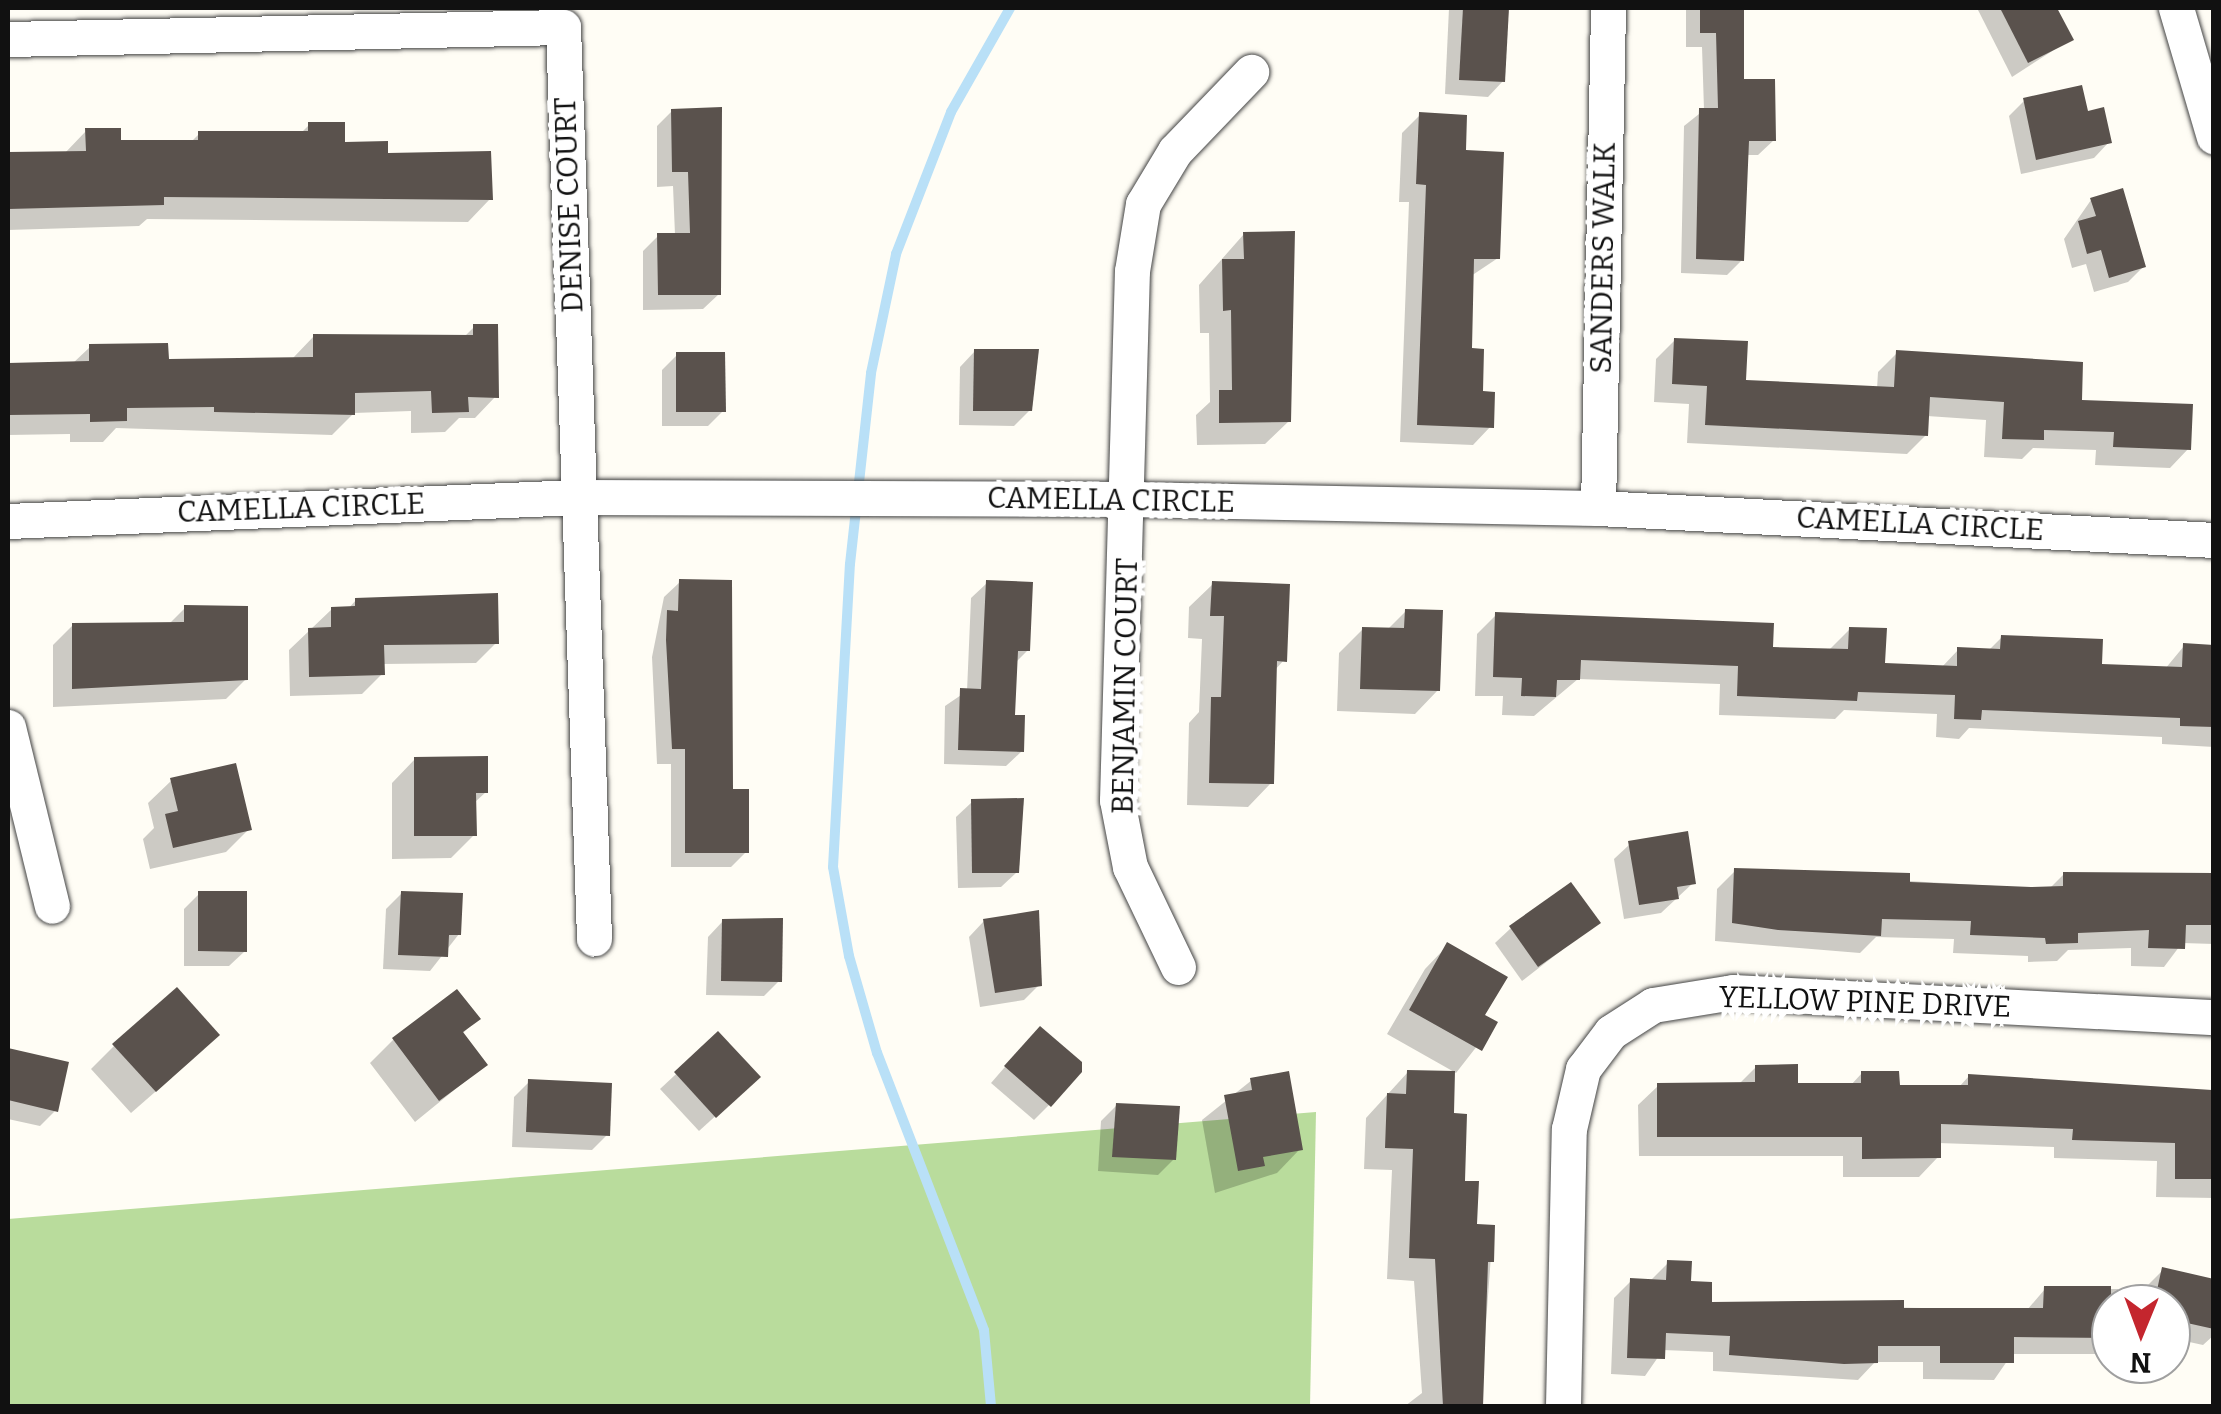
<!DOCTYPE html>
<html>
<head>
<meta charset="utf-8">
<style>
	body { margin:0 }
	#map { position:relative; width:2221px; height:1414px; overflow:hidden; background:#fffdf5; font-family:Bitter,serif }
	div>[style] { position:absolute }
	.forest>* { inset:0; background:#b9dc9c }
	.shadow>* { inset:0; background:#0003 }
	.stream>* { height:10px; margin:-5px; padding:0 5px; transform-origin:5px; border-radius:5px; background:#b9e0f7 }
	.building>* { inset:0; background:#5a524d }
	.roads { filter:drop-shadow(0 0 2px #444) drop-shadow(0 0 2px #444) }
	.minor>* { height:35px; margin:-17.5px; padding:0 17.5px; transform-origin:17.5px; border-radius:17.5px; background:#fff }
	span { translate:-50% -50%; white-space:nowrap; text-align:center; line-height:1.15; -webkit-text-stroke:10px #fff; paint-order:stroke }
	.street-label { font-size:30px; color:#111 }
	.frame { position:absolute; inset:0; border:10px solid #111; pointer-events:none }
	.north { position:absolute; left:2091px; top:1284px; width:100px; height:100px; box-sizing:border-box; background:#fff; border:2px solid #a0a0a0; border-radius:50%; rotate:181deg; font-size:28px; font-weight:700; line-height:40px; text-align:center; color:#111 }
	.north::after { content:''; display:block; margin:auto; width:35px; height:45px; background:#c4262e; clip-path:polygon(50% 0,100% 100%,50% 72%,0 100%) }
</style>
</head>
<body>
<div id="map">
	<div class="forest">
		<div style="clip-path:polygon(1316px 1112px,1310px 1406px,8px 1406px,8px 1219px)"></div>
	</div>
	<div class="shadow">
		<div style="clip-path:polygon(1449px 8px,1505px 8px,1503px 81px,1488px 97px,1445px 94px)"></div>
		<div style="clip-path:polygon(1686px 8px,1742px 8px,1742px 82px,1774px 140px,1758px 155px,1746px 155px,1742px 260px,1727px 275px,1681px 273px,1684px 126px,1704px 110px,1702px 47px,1686px 47px)"></div>
		<div style="clip-path:polygon(1977px 8px,2054px 8px,2071px 39px,2012px 77px)"></div>
		<div style="clip-path:polygon(2024px 101px,2109px 142px,2094px 158px,2021px 174px,2009px 116px)"></div>
		<div style="clip-path:polygon(720px 110px,719px 294px,703px 309px,643px 310px,643px 251px,658px 236px,675px 235px,673px 186px,657px 187px,657px 126px,672px 111px)"></div>
		<div style="clip-path:polygon(1420px 115px,1463px 153px,1498px 258px,1471px 276px,1469px 351px,1491px 426px,1473px 445px,1400px 442px,1409px 202px,1399px 202px,1402px 133px)"></div>
		<div style="clip-path:polygon(309px 125px,343px 144px,490px 199px,468px 222px,147px 219px,139px 226px,8px 230px,8px 154px,64px 154px,86px 131px,118px 143px,191px 142px,199px 134px,301px 133px)"></div>
		<div style="clip-path:polygon(2091px 200px,2143px 267px,2128px 282px,2094px 292px,2086px 264px,2072px 268px,2064px 239px)"></div>
		<div style="clip-path:polygon(1244px 234px,1292px 234px,1289px 421px,1265px 444px,1197px 445px,1196px 415px,1210px 402px,1209px 333px,1200px 333px,1199px 285px)"></div>
		<div style="clip-path:polygon(474px 327px,496px 396px,475px 418px,459px 418px,445px 432px,411px 433px,411px 411px,354px 413px,332px 435px,116px 428px,103px 442px,70px 442px,70px 434px,8px 435px,8px 366px,72px 364px,90px 347px,166px 361px,293px 358px,314px 336px,463px 338px)"></div>
		<div style="clip-path:polygon(1675px 340px,1743px 383px,1877px 389px,1878px 372px,1897px 353px,2079px 402px,2189px 448px,2170px 468px,2095px 465px,2096px 450px,2033px 448px,2022px 459px,1984px 457px,1986px 420px,1927px 416px,1926px 435px,1907px 454px,1687px 443px,1689px 404px,1654px 402px,1656px 359px)"></div>
		<div style="clip-path:polygon(975px 351px,1036px 351px,1030px 410px,1014px 426px,959px 425px,960px 367px)"></div>
		<div style="clip-path:polygon(677px 355px,723px 411px,708px 426px,662px 426px,662px 370px)"></div>
		<div style="clip-path:polygon(680px 582px,746px 852px,731px 867px,671px 867px,671px 764px,657px 764px,652px 657px,664px 597px)"></div>
		<div style="clip-path:polygon(987px 583px,1028px 650px,1015px 663px,1013px 717px,1022px 751px,1006px 766px,944px 764px,945px 706px,967px 691px,971px 598px)"></div>
		<div style="clip-path:polygon(1213px 584px,1284px 660px,1274px 671px,1271px 783px,1248px 807px,1187px 805px,1189px 723px,1199px 712px,1202px 639px,1188px 638px,1189px 607px)"></div>
		<div style="clip-path:polygon(356px 600px,496px 643px,476px 663px,382px 664px,382px 674px,362px 694px,290px 696px,289px 650px,332px 609px,348px 609px)"></div>
		<div style="clip-path:polygon(185px 608px,246px 679px,226px 699px,53px 707px,53px 645px,73px 625px,168px 625px)"></div>
		<div style="clip-path:polygon(1406px 611px,1438px 690px,1415px 714px,1337px 711px,1339px 653px,1363px 629px,1387px 630px)"></div>
		<div style="clip-path:polygon(1496px 615px,1770px 650px,1830px 649px,1850px 629px,1883px 666px,1941px 668px,1958px 650px,1988px 651px,2002px 637px,2099px 666px,2165px 669px,2184px 646px,2214px 647px,2214px 747px,2162px 744px,2162px 737px,1969px 728px,1959px 739px,1936px 737px,1937px 714px,1844px 710px,1835px 719px,1719px 715px,1720px 684px,1578px 679px,1534px 716px,1502px 715px,1503px 696px,1475px 696px,1477px 634px)"></div>
		<div style="clip-path:polygon(415px 759px,486px 792px,474px 803px,474px 835px,451px 858px,392px 859px,392px 783px)"></div>
		<div style="clip-path:polygon(172px 780px,249px 829px,226px 852px,150px 869px,143px 839px,154px 828px,148px 803px)"></div>
		<div style="clip-path:polygon(1022px 801px,1017px 872px,1001px 887px,958px 888px,956px 817px,972px 802px)"></div>
		<div style="clip-path:polygon(1630px 844px,1693px 883px,1661px 913px,1624px 919px,1614px 859px)"></div>
		<div style="clip-path:polygon(1735px 871px,2049px 889px,2064px 874px,2214px 876px,2214px 944px,2182px 943px,2164px 967px,2131px 966px,2131px 948px,2068px 950px,2057px 961px,2028px 962px,2028px 956px,1953px 953px,1954px 939px,1876px 937px,1860px 953px,1715px 941px,1717px 889px)"></div>
		<div style="clip-path:polygon(402px 893px,459px 934px,430px 971px,383px 969px,386px 909px)"></div>
		<div style="clip-path:polygon(199px 894px,245px 951px,229px 966px,184px 966px,184px 909px)"></div>
		<div style="clip-path:polygon(723px 921px,779px 981px,764px 996px,706px 995px,708px 937px)"></div>
		<div style="clip-path:polygon(984px 921px,1039px 985px,1024px 1000px,980px 1007px,969px 937px)"></div>
		<div style="clip-path:polygon(1598px 922px,1522px 981px,1495px 943px,1511px 928px)"></div>
		<div style="clip-path:polygon(1448px 945px,1482px 1016px,1495px 1023px,1456px 1073px,1387px 1034px,1425px 969px)"></div>
		<div style="clip-path:polygon(477px 1019px,462px 1034px,485px 1065px,415px 1122px,370px 1063px,393px 1040px)"></div>
		<div style="clip-path:polygon(718px 1035px,742px 1092px,699px 1131px,660px 1089px)"></div>
		<div style="clip-path:polygon(1025px 1044px,1049px 1105px,1034px 1120px,991px 1083px)"></div>
		<div style="clip-path:polygon(114px 1046px,194px 1058px,131px 1113px,91px 1069px)"></div>
		<div style="clip-path:polygon(8px 1050px,66px 1064px,55px 1111px,40px 1126px,8px 1119px)"></div>
		<div style="clip-path:polygon(1756px 1067px,1795px 1085px,1850px 1086px,1862px 1073px,1897px 1088px,1959px 1087px,1969px 1076px,2214px 1107px,2214px 1198px,2156px 1197px,2157px 1161px,2054px 1158px,2054px 1147px,1938px 1143px,1938px 1157px,1919px 1177px,1843px 1177px,1843px 1156px,1639px 1156px,1638px 1105px,1658px 1086px,1738px 1085px)"></div>
		<div style="clip-path:polygon(1408px 1072px,1451px 1116px,1475px 1227px,1493px 1228px,1480px 1406px,1405px 1406px,1422px 1393px,1414px 1281px,1387px 1279px,1392px 1170px,1364px 1169px,1366px 1118px)"></div>
		<div style="clip-path:polygon(1252px 1080px,1300px 1149px,1277px 1173px,1215px 1193px,1202px 1120px)"></div>
		<div style="clip-path:polygon(529px 1082px,607px 1135px,592px 1150px,512px 1147px,514px 1097px)"></div>
		<div style="clip-path:polygon(1117px 1105px,1174px 1159px,1158px 1175px,1098px 1171px,1101px 1121px)"></div>
		<div style="clip-path:polygon(1668px 1263px,1709px 1304px,2027px 1310px,2045px 1289px,2118px 1289px,2118px 1304px,2111px 1304px,2111px 1344px,2100px 1354px,2012px 1354px,1994px 1380px,1923px 1379px,1923px 1362px,1875px 1362px,1858px 1380px,1713px 1371px,1713px 1352px,1663px 1350px,1645px 1376px,1611px 1374px,1614px 1298px,1631px 1281px,1649px 1282px)"></div>
		<div style="clip-path:polygon(2163px 1270px,2214px 1281px,2214px 1335px,2203px 1345px,2171px 1338px,2171px 1304px,2143px 1304px,2147px 1286px)"></div>
	</div>
	<div class="stream">
		<div style="left:991px;top:1406px;width:76px;rotate:-95.3deg"></div>
		<div style="left:984px;top:1330px;width:297px;rotate:-111.1deg"></div>
		<div style="left:877px;top:1053px;width:101px;rotate:-106.1deg"></div>
		<div style="left:849px;top:956px;width:90px;rotate:-100.2deg"></div>
		<div style="left:833px;top:867px;width:303px;rotate:-86.8deg"></div>
		<div style="left:850px;top:564px;width:192px;rotate:-83.7deg"></div>
		<div style="left:871px;top:373px;width:122px;rotate:-78.1deg"></div>
		<div style="left:896px;top:254px;width:152px;rotate:-68.8deg"></div>
		<div style="left:951px;top:112px;width:120px;rotate:-60.4deg"></div>
	</div>
	<div class="building">
		<div style="clip-path:polygon(1463px 8px,1509px 8px,1505px 82px,1459px 80px)"></div>
		<div style="clip-path:polygon(1700px 8px,1744px 8px,1744px 79px,1775px 79px,1776px 141px,1749px 141px,1744px 261px,1696px 259px,1699px 108px,1718px 108px,1716px 33px,1700px 33px)"></div>
		<div style="clip-path:polygon(2000px 8px,2057px 8px,2074px 40px,2028px 63px)"></div>
		<div style="clip-path:polygon(2082px 85px,2088px 111px,2104px 107px,2112px 143px,2036px 160px,2023px 98px)"></div>
		<div style="clip-path:polygon(722px 107px,721px 295px,658px 295px,657px 233px,690px 233px,688px 172px,672px 172px,671px 109px)"></div>
		<div style="clip-path:polygon(1419px 112px,1467px 115px,1466px 150px,1504px 152px,1500px 259px,1474px 259px,1472px 348px,1484px 349px,1483px 391px,1495px 392px,1494px 428px,1417px 425px,1426px 185px,1416px 184px)"></div>
		<div style="clip-path:polygon(308px 122px,345px 122px,345px 142px,388px 141px,388px 153px,491px 151px,493px 200px,164px 197px,164px 205px,8px 209px,8px 152px,86px 151px,85px 128px,121px 128px,121px 140px,198px 140px,198px 131px,308px 131px)"></div>
		<div style="clip-path:polygon(2123px 188px,2146px 267px,2109px 278px,2101px 250px,2087px 254px,2078px 221px,2096px 216px,2090px 198px)"></div>
		<div style="clip-path:polygon(1295px 231px,1291px 422px,1219px 423px,1219px 390px,1232px 390px,1231px 310px,1223px 311px,1222px 259px,1244px 259px,1243px 232px)"></div>
		<div style="clip-path:polygon(473px 324px,498px 324px,499px 398px,468px 397px,469px 412px,432px 413px,431px 391px,355px 393px,355px 415px,214px 412px,214px 407px,127px 408px,127px 421px,90px 422px,90px 414px,8px 415px,8px 363px,89px 361px,89px 344px,168px 343px,169px 359px,313px 357px,313px 334px,473px 335px)"></div>
		<div style="clip-path:polygon(1674px 338px,1748px 341px,1746px 380px,1894px 387px,1896px 350px,2083px 362px,2082px 400px,2193px 404px,2191px 450px,2113px 447px,2114px 432px,2044px 430px,2044px 440px,2002px 439px,2004px 402px,1930px 397px,1928px 436px,1705px 425px,1707px 386px,1672px 384px)"></div>
		<div style="clip-path:polygon(974px 349px,1039px 349px,1032px 411px,973px 411px)"></div>
		<div style="clip-path:polygon(676px 352px,725px 352px,726px 412px,676px 412px)"></div>
		<div style="clip-path:polygon(679px 579px,732px 580px,733px 789px,749px 789px,749px 853px,685px 853px,685px 749px,672px 749px,666px 640px,667px 610px,678px 611px)"></div>
		<div style="clip-path:polygon(986px 580px,1033px 582px,1030px 651px,1018px 651px,1015px 715px,1025px 715px,1024px 752px,958px 750px,960px 688px,981px 689px)"></div>
		<div style="clip-path:polygon(1212px 581px,1290px 584px,1287px 662px,1277px 661px,1274px 784px,1209px 783px,1211px 697px,1221px 697px,1224px 616px,1210px 616px)"></div>
		<div style="clip-path:polygon(498px 593px,499px 644px,384px 645px,385px 675px,309px 677px,308px 628px,331px 627px,331px 607px,355px 606px,355px 598px)"></div>
		<div style="clip-path:polygon(184px 605px,248px 606px,248px 680px,72px 689px,72px 623px,184px 622px)"></div>
		<div style="clip-path:polygon(1405px 609px,1443px 610px,1440px 691px,1360px 689px,1362px 627px,1404px 628px)"></div>
		<div style="clip-path:polygon(1495px 612px,1774px 623px,1773px 647px,1848px 649px,1849px 627px,1887px 628px,1885px 663px,1957px 666px,1957px 647px,2000px 649px,2001px 635px,2103px 639px,2102px 664px,2182px 667px,2183px 643px,2214px 645px,2214px 727px,2180px 726px,2180px 718px,1982px 710px,1981px 720px,1954px 719px,1955px 695px,1858px 692px,1857px 701px,1737px 696px,1738px 666px,1581px 660px,1580px 680px,1557px 680px,1556px 697px,1521px 696px,1522px 678px,1493px 677px)"></div>
		<div style="clip-path:polygon(488px 756px,488px 793px,476px 793px,477px 836px,414px 836px,414px 757px)"></div>
		<div style="clip-path:polygon(236px 763px,252px 830px,173px 848px,165px 814px,178px 811px,170px 778px)"></div>
		<div style="clip-path:polygon(1024px 798px,1019px 873px,972px 873px,971px 799px)"></div>
		<div style="clip-path:polygon(1688px 831px,1696px 884px,1677px 887px,1679px 899px,1639px 905px,1628px 841px)"></div>
		<div style="clip-path:polygon(1734px 868px,1910px 873px,1910px 882px,2031px 887px,2063px 886px,2063px 872px,2214px 873px,2214px 925px,2186px 925px,2185px 949px,2148px 948px,2149px 930px,2078px 933px,2078px 943px,2046px 944px,2045px 938px,1970px 935px,1971px 921px,1882px 919px,1881px 936px,1778px 930px,1732px 923px)"></div>
		<div style="clip-path:polygon(1571px 882px,1601px 923px,1538px 967px,1509px 926px)"></div>
		<div style="clip-path:polygon(198px 891px,247px 891px,247px 952px,198px 951px)"></div>
		<div style="clip-path:polygon(401px 891px,463px 893px,461px 935px,449px 935px,448px 957px,398px 955px)"></div>
		<div style="clip-path:polygon(1039px 910px,1042px 986px,995px 993px,983px 919px)"></div>
		<div style="clip-path:polygon(783px 918px,782px 982px,721px 981px,722px 919px)"></div>
		<div style="clip-path:polygon(1447px 942px,1508px 977px,1485px 1015px,1498px 1022px,1482px 1051px,1409px 1010px)"></div>
		<div style="clip-path:polygon(177px 987px,220px 1035px,156px 1092px,112px 1044px)"></div>
		<div style="clip-path:polygon(457px 989px,481px 1019px,463px 1032px,488px 1065px,439px 1101px,392px 1038px)"></div>
		<div style="clip-path:polygon(1040px 1026px,1082px 1062px,1082px 1072px,1051px 1107px,1004px 1066px)"></div>
		<div style="clip-path:polygon(718px 1031px,761px 1077px,716px 1118px,674px 1072px)"></div>
		<div style="clip-path:polygon(8px 1048px,69px 1062px,58px 1112px,8px 1100px)"></div>
		<div style="clip-path:polygon(1798px 1064px,1798px 1083px,1861px 1083px,1861px 1071px,1899px 1071px,1900px 1085px,1968px 1085px,1968px 1074px,2212px 1090px,2214px 1179px,2175px 1179px,2175px 1143px,2072px 1140px,2073px 1129px,1941px 1124px,1941px 1158px,1862px 1159px,1862px 1137px,1657px 1137px,1657px 1083px,1755px 1082px,1755px 1065px)"></div>
		<div style="clip-path:polygon(1407px 1070px,1455px 1071px,1454px 1113px,1467px 1114px,1465px 1181px,1479px 1181px,1477px 1224px,1495px 1225px,1494px 1262px,1488px 1262px,1483px 1406px,1443px 1406px,1435px 1259px,1409px 1258px,1413px 1149px,1385px 1148px,1387px 1093px,1406px 1094px)"></div>
		<div style="clip-path:polygon(1289px 1071px,1303px 1150px,1263px 1157px,1265px 1166px,1238px 1171px,1224px 1095px,1252px 1090px,1250px 1078px)"></div>
		<div style="clip-path:polygon(528px 1079px,612px 1083px,610px 1136px,526px 1132px)"></div>
		<div style="clip-path:polygon(1116px 1103px,1180px 1106px,1176px 1160px,1112px 1157px)"></div>
		<div style="clip-path:polygon(1667px 1260px,1692px 1261px,1691px 1281px,1712px 1282px,1712px 1302px,1904px 1300px,1904px 1308px,2043px 1308px,2044px 1286px,2111px 1286px,2111px 1338px,2014px 1337px,2014px 1363px,1940px 1363px,1940px 1346px,1878px 1346px,1878px 1363px,1844px 1364px,1729px 1355px,1730px 1336px,1666px 1333px,1665px 1359px,1627px 1358px,1630px 1278px,1666px 1280px)"></div>
		<div style="clip-path:polygon(2162px 1267px,2214px 1279px,2214px 1329px,2178px 1321px,2181px 1311px,2171px 1304px,2154px 1304px)"></div>
	</div>
	<div class="roads">
		<div class="minor">
			<div style="left:2176px;top:8px;width:134px;rotate:73.6deg"></div>
			<div style="left:8px;top:39px;width:555px;rotate:-1.24deg"></div>
			<div style="left:563px;top:27px;width:912px;rotate:88.05deg"></div>
			<div style="left:1598px;top:508px;width:500px;rotate:-88.85deg"></div>
			<div style="left:8px;top:521px;width:572px;rotate:-2.41deg"></div>
			<div style="left:579px;top:497px;width:549px;rotate:0.21deg"></div>
			<div style="left:1128px;top:499px;width:470px;rotate:1.1deg"></div>
			<div style="left:1598px;top:508px;width:617px;rotate:2.97deg"></div>
			<div style="left:8px;top:727px;width:184px;rotate:76.2deg"></div>
			<div style="left:1178px;top:967px;width:111px;rotate:-115.6deg"></div>
			<div style="left:1130px;top:867px;width:68px;rotate:-101deg"></div>
			<div style="left:1117px;top:800px;width:529px;rotate:-88.38deg"></div>
			<div style="left:1132px;top:271px;width:68px;rotate:-80.7deg"></div>
			<div style="left:1143px;top:204px;width:62px;rotate:-58.9deg"></div>
			<div style="left:1175px;top:151px;width:110px;rotate:-46.1deg"></div>
			<div style="left:1563px;top:1406px;width:277px;rotate:-88.8deg"></div>
			<div style="left:1569px;top:1129px;width:62px;rotate:-76.9deg"></div>
			<div style="left:1583px;top:1069px;width:46px;rotate:-52.9deg"></div>
			<div style="left:1611px;top:1032px;width:50px;rotate:-32.7deg"></div>
			<div style="left:1653px;top:1005px;width:81px;rotate:-9.2deg"></div>
			<div style="left:1733px;top:992px;width:482px;rotate:3deg"></div>
		</div>
	</div>
	<div class="street-label">
		<span style="left:569px;top:205px;rotate:-92deg">DENISE COURT</span>
		<span style="left:1603px;top:258px;rotate:-89deg">SANDERS WALK</span>
		<span style="left:1111px;top:500px;rotate:1deg">CAMELLA CIRCLE</span>
		<span style="left:301px;top:508px;rotate:-2deg">CAMELLA CIRCLE</span>
		<span style="left:1920px;top:524px;rotate:3deg">CAMELLA CIRCLE</span>
		<span style="left:1125px;top:686px;rotate:-89deg">BENJAMIN COURT</span>
		<span style="left:1865px;top:1002px;rotate:2deg">YELLOW PINE DRIVE</span>
	</div>
	<div class="frame"></div>
	<div class="north">N</div>
</div>
</body>
</html>
